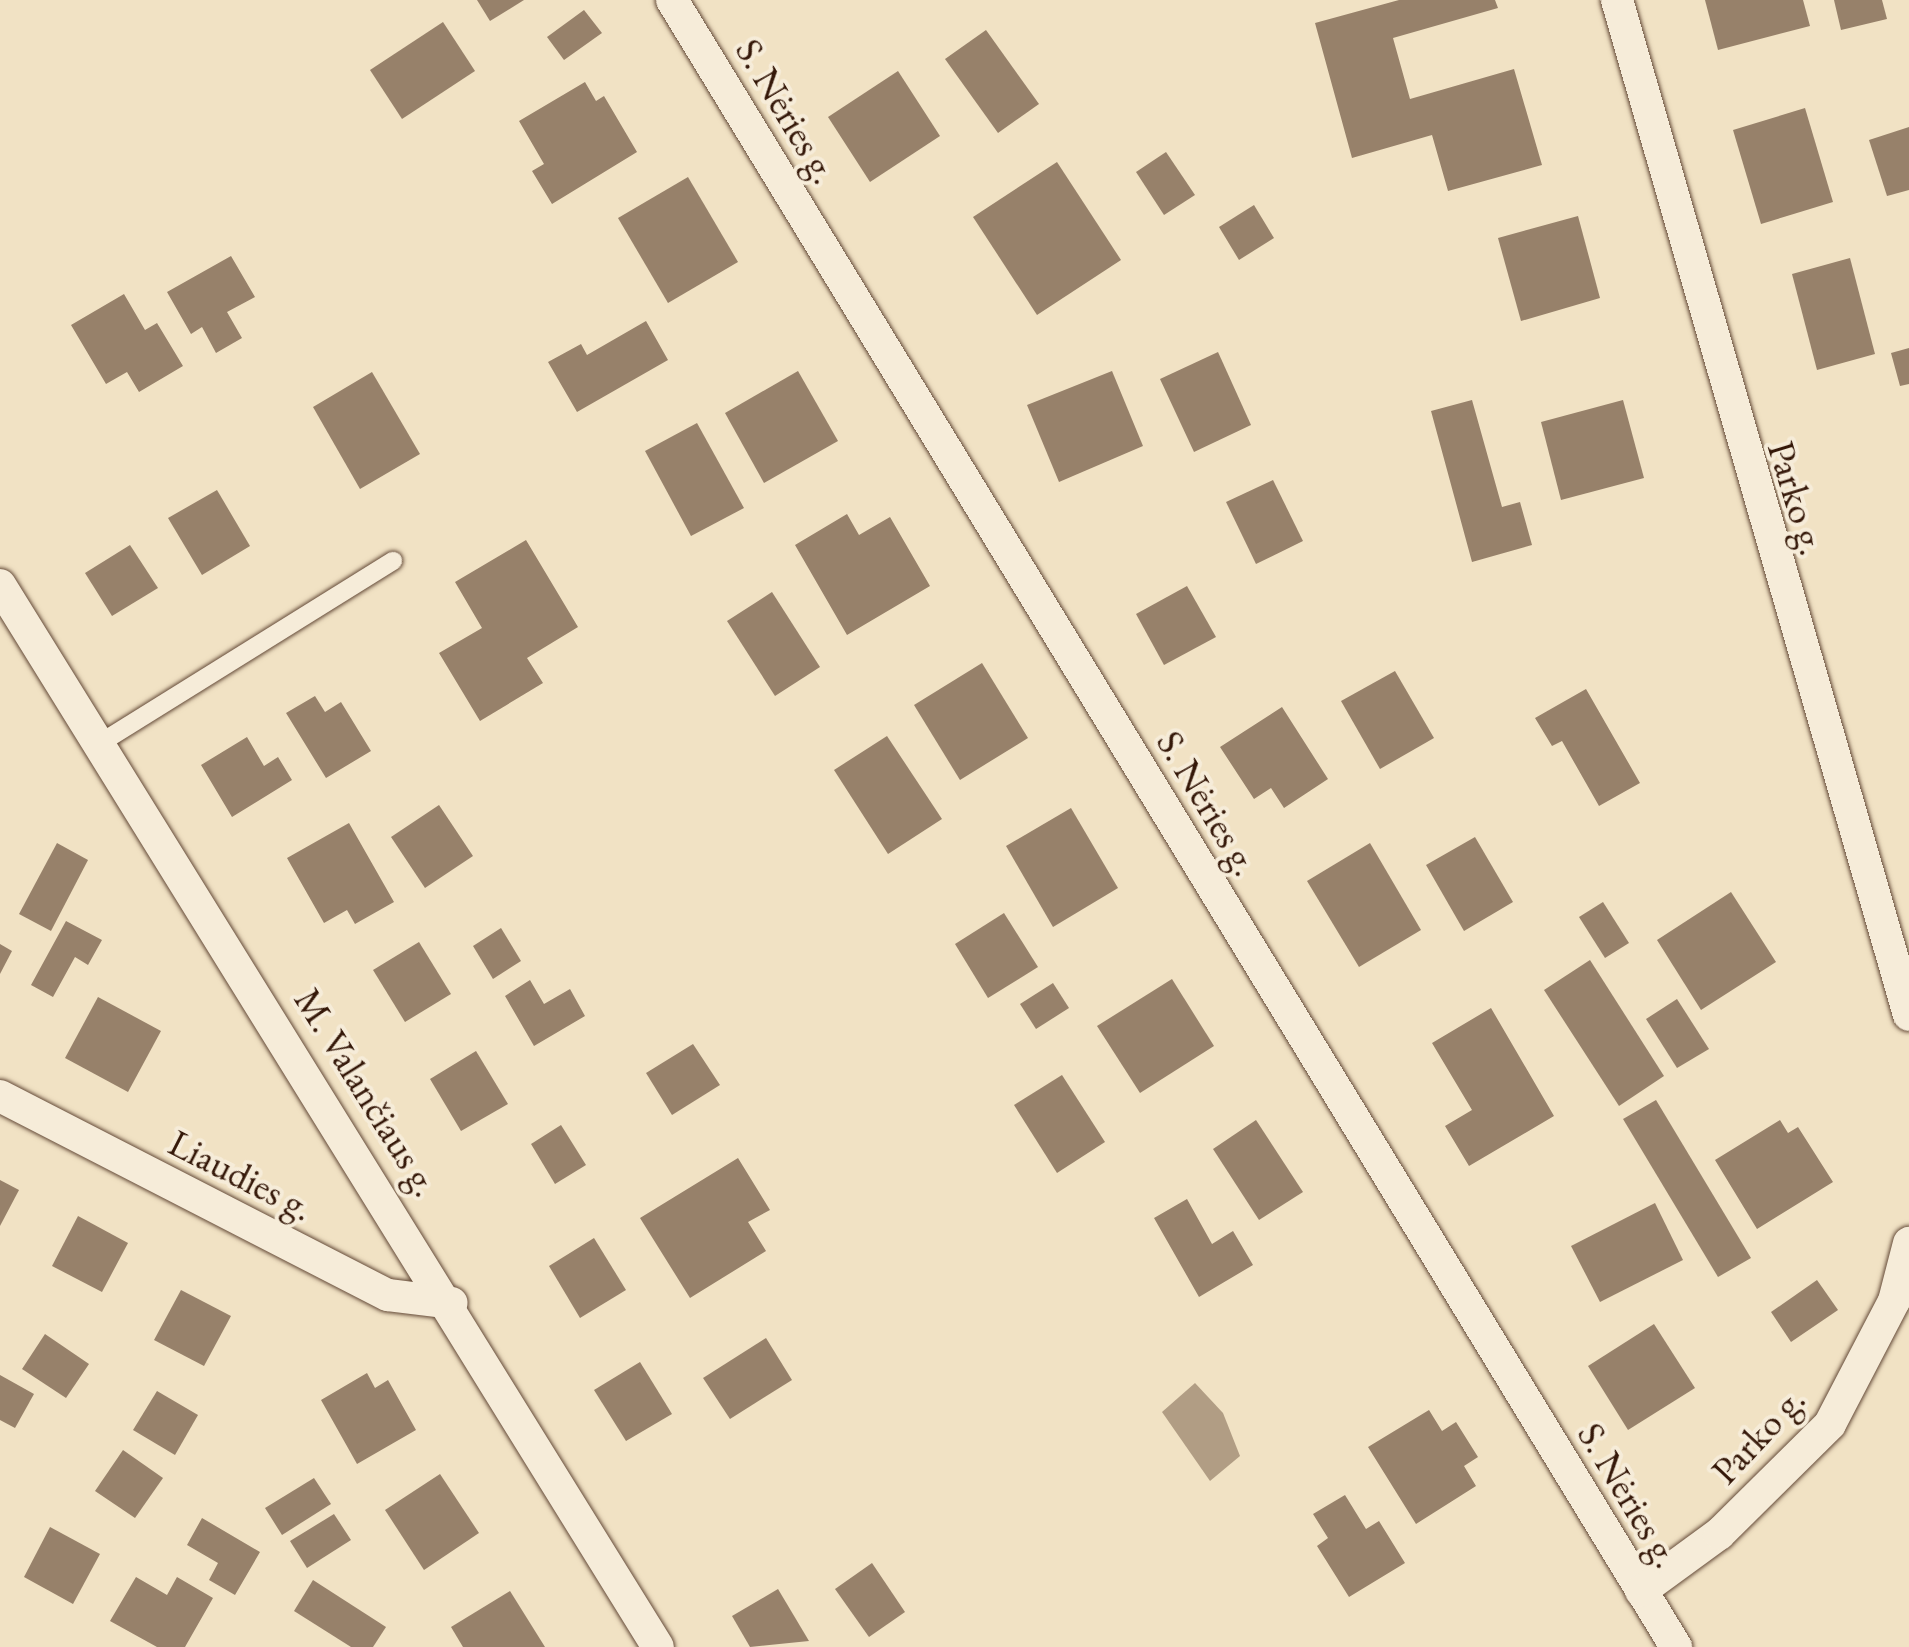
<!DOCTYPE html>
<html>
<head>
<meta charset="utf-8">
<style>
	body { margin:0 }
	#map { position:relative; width:1909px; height:1647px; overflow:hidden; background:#f1e2c4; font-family:"EB Garamond",serif }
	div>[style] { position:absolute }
	.water>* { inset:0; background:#b19d84 }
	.building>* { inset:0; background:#97816a }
	.roads { filter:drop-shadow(0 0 2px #644a38) drop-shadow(0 0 2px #644a38) }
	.service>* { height:18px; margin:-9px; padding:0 9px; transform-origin:9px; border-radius:9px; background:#f6ecd9 }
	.minor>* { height:32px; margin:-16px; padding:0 16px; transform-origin:16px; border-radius:16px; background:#f6ecd9 }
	span { translate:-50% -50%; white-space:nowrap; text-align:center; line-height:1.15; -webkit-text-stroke:8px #f6ecd9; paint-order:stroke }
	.street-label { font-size:38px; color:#351809 }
</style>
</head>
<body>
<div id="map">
	<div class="water">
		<div style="clip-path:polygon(1195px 1383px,1223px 1413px,1240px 1456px,1210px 1481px,1162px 1412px)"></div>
	</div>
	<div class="building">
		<div style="clip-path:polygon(477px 0,524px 0,490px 21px)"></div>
		<div style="clip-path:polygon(1399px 0,1495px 0,1498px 8px,1393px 38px,1410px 99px,1514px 69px,1542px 165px,1448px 191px,1432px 135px,1352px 158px,1315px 23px)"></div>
		<div style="clip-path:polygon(1705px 0,1803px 0,1810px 26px,1718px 50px)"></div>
		<div style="clip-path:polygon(1834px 0,1882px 0,1887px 19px,1841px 30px)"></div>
		<div style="clip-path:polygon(584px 10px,602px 33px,564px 60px,547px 37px)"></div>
		<div style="clip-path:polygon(443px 22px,475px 71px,402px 119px,370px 70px)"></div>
		<div style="clip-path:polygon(986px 30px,1039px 104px,998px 133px,945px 59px)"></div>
		<div style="clip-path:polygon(898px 71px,940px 136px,870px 182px,828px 117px)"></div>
		<div style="clip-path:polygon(585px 82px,596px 101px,604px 96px,637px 152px,552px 204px,532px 171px,544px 164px,519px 121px)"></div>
		<div style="clip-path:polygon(1805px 108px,1833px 202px,1761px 224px,1733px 130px)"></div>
		<div style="clip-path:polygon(1909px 127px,1909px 190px,1887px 196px,1869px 140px)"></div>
		<div style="clip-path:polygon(1166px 152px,1195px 195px,1164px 215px,1136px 172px)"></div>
		<div style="clip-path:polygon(1057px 162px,1121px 260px,1037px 315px,973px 217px)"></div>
		<div style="clip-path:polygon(688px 177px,738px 262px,668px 303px,618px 218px)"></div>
		<div style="clip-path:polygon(1254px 205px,1274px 238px,1239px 260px,1219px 227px)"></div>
		<div style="clip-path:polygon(1578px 216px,1600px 298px,1521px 321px,1498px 238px)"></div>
		<div style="clip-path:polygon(231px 256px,255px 297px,227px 312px,242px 338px,216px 353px,202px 327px,191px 334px,167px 292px)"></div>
		<div style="clip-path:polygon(1850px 258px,1875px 354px,1817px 370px,1792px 274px)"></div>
		<div style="clip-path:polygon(124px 294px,145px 330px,157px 323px,183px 366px,139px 392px,127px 372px,106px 384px,71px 325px)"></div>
		<div style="clip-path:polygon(646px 321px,668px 360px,577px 412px,548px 362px,581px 344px,587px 355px)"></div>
		<div style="clip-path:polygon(1909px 348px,1909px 384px,1900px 386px,1891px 353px)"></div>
		<div style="clip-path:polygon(1218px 352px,1251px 425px,1194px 452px,1160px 379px)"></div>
		<div style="clip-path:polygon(798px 371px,838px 441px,764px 483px,725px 413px)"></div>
		<div style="clip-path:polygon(1112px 371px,1143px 446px,1059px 482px,1027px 405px)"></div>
		<div style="clip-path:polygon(372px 372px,420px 454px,360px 489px,313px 407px)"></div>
		<div style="clip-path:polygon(1472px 400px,1502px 507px,1520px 502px,1532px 545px,1472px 562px,1431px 411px)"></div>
		<div style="clip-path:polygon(1623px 400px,1644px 478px,1561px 500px,1541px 422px)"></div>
		<div style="clip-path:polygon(697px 423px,744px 508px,691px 536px,645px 451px)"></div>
		<div style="clip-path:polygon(1273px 480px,1303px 541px,1256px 564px,1226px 502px)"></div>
		<div style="clip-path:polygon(217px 490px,250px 546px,202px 575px,168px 518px)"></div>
		<div style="clip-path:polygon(847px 514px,859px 535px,890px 517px,930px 586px,847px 635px,795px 545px)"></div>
		<div style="clip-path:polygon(526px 540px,578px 627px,527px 658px,543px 683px,480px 721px,439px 653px,482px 628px,455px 582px)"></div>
		<div style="clip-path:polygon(130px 545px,158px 588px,112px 616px,85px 573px)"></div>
		<div style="clip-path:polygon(1187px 586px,1216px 637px,1164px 665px,1136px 614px)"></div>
		<div style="clip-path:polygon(772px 592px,820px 667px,775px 696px,727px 621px)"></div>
		<div style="clip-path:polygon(982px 663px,1028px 738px,960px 780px,914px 705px)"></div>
		<div style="clip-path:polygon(1395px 671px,1434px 738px,1380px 769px,1341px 701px)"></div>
		<div style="clip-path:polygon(1586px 689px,1640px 783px,1599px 806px,1562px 741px,1552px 746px,1535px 718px)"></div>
		<div style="clip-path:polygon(315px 696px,325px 712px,341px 702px,371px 751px,326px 778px,286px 713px)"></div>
		<div style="clip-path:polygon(1282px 707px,1328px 779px,1284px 808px,1271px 788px,1254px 799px,1220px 747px)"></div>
		<div style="clip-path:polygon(887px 736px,942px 819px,888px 854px,834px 770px)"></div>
		<div style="clip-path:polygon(247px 737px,264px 766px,278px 757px,292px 780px,232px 817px,201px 765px)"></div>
		<div style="clip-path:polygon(439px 805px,473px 856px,425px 888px,391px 837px)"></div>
		<div style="clip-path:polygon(1071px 808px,1118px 888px,1053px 927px,1006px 846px)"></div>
		<div style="clip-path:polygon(349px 823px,394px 902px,355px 924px,347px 910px,324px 923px,287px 858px)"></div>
		<div style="clip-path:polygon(1475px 837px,1513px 902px,1464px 931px,1426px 865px)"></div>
		<div style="clip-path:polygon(57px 843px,88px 860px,51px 931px,19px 914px)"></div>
		<div style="clip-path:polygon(1370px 843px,1421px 930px,1359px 967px,1307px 881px)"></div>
		<div style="clip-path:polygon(1731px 892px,1776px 962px,1701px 1010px,1657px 940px)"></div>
		<div style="clip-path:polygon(1603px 902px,1629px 943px,1605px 958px,1579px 917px)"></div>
		<div style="clip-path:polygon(1004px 913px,1038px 967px,988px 998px,955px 944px)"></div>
		<div style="clip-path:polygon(66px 921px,102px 940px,88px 965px,75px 957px,53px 997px,31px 985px)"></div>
		<div style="clip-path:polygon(501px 928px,521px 961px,493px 979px,473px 946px)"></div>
		<div style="clip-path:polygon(419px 942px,451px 994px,405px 1022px,373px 970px)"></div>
		<div style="clip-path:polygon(0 944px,12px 951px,0 974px)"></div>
		<div style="clip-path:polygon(1590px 960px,1664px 1076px,1619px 1106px,1544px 990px)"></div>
		<div style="clip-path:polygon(1172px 979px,1214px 1046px,1140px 1093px,1097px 1026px)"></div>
		<div style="clip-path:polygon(530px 980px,544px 1004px,570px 989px,585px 1016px,534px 1046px,505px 996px)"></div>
		<div style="clip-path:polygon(1053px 983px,1069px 1008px,1036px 1029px,1020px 1004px)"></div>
		<div style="clip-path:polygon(98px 997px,161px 1031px,128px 1092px,65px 1058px)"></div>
		<div style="clip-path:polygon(1677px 999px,1709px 1049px,1677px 1068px,1646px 1019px)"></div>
		<div style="clip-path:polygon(1491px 1008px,1554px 1116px,1469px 1166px,1445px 1126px,1472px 1110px,1432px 1043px)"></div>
		<div style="clip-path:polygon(693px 1044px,720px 1085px,672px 1115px,646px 1073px)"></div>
		<div style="clip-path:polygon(476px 1051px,508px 1104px,461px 1131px,430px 1079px)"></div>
		<div style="clip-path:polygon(1062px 1075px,1105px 1142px,1057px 1173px,1014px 1105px)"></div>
		<div style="clip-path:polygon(1656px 1100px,1751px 1258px,1718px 1277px,1623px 1119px)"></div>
		<div style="clip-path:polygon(1256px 1120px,1303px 1192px,1259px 1220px,1213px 1149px)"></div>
		<div style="clip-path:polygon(1780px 1120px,1788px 1133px,1798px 1127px,1833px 1182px,1757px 1229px,1715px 1160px)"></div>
		<div style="clip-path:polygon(561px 1125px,586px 1165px,555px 1184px,531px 1144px)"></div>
		<div style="clip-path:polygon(738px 1158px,770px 1210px,748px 1222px,766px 1251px,690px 1298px,640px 1218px)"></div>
		<div style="clip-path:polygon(0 1180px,19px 1190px,0 1226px)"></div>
		<div style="clip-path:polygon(1187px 1199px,1212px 1244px,1233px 1231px,1253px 1265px,1199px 1297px,1154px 1218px)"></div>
		<div style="clip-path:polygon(1655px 1203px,1683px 1260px,1600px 1302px,1571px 1246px)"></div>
		<div style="clip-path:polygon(78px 1216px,128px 1243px,102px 1292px,52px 1266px)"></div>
		<div style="clip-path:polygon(594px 1238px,626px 1290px,580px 1318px,549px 1266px)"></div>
		<div style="clip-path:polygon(1817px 1280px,1838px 1310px,1791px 1342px,1771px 1312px)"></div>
		<div style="clip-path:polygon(181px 1290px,231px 1316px,204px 1366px,154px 1340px)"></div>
		<div style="clip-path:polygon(1654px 1324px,1695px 1388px,1628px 1430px,1588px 1366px)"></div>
		<div style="clip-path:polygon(45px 1334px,89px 1364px,66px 1398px,22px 1369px)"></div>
		<div style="clip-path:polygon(766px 1338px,792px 1380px,730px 1419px,703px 1378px)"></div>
		<div style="clip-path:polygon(640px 1362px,672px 1414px,626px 1441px,594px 1390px)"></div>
		<div style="clip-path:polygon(367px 1373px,375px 1388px,388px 1380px,416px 1430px,357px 1464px,321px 1400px)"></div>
		<div style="clip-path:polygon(0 1375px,34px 1394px,15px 1428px,0 1420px)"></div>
		<div style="clip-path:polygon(157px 1391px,198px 1415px,175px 1455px,133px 1430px)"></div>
		<div style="clip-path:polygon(1429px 1410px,1442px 1431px,1456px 1422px,1478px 1457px,1464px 1466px,1476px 1486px,1416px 1524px,1368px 1447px)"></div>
		<div style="clip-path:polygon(123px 1450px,163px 1478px,135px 1518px,95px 1491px)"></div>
		<div style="clip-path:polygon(440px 1474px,479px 1533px,424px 1570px,385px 1510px)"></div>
		<div style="clip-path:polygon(314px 1478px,331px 1504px,282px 1535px,265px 1508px)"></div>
		<div style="clip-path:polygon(1345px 1495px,1366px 1529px,1379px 1521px,1405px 1563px,1349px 1597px,1317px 1546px,1328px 1538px,1313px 1514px)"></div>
		<div style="clip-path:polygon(334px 1514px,351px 1540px,307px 1568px,290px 1541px)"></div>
		<div style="clip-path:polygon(202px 1518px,260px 1552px,235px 1595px,209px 1580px,218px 1563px,187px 1545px)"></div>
		<div style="clip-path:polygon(50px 1527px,100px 1554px,73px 1604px,24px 1577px)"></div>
		<div style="clip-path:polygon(872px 1563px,905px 1612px,869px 1637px,835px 1589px)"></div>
		<div style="clip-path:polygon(136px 1577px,167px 1595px,177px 1577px,213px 1598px,185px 1647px,157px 1647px,110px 1621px)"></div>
		<div style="clip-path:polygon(313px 1580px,386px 1627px,373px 1647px,351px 1647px,294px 1611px)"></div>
		<div style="clip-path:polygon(778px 1589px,809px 1641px,750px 1647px,732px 1616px)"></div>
		<div style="clip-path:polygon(510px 1591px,545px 1647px,463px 1647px,451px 1627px)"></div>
	</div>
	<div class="roads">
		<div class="service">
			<div style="left:102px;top:742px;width:343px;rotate:-31.9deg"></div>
		</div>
		<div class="minor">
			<div style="left:672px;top:0;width:1929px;rotate:58.63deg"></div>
			<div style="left:1617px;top:0;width:1056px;rotate:73.95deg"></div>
			<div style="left:0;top:585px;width:1249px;rotate:58.22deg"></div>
			<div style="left:0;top:1096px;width:436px;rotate:27.2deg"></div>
			<div style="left:388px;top:1295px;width:64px;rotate:7.1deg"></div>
			<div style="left:1641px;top:1591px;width:97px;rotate:-36.2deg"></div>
			<div style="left:1719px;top:1534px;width:156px;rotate:-44.7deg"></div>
			<div style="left:1830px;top:1424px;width:139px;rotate:-62.5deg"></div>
			<div style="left:1894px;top:1301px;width:60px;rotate:-75.5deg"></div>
		</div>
	</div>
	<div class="street-label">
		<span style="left:787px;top:111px;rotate:59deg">S. Nėries g.</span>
		<span style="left:1797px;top:498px;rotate:73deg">Parko g.</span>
		<span style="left:1208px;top:803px;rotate:59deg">S. Nėries g.</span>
		<span style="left:367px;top:1092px;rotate:58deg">M. Valančiaus g.</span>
		<span style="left:241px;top:1175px;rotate:27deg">Liaudies g.</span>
		<span style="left:1758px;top:1435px;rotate:-47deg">Parko g.</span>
		<span style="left:1629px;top:1495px;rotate:59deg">S. Nėries g.</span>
	</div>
</div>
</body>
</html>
